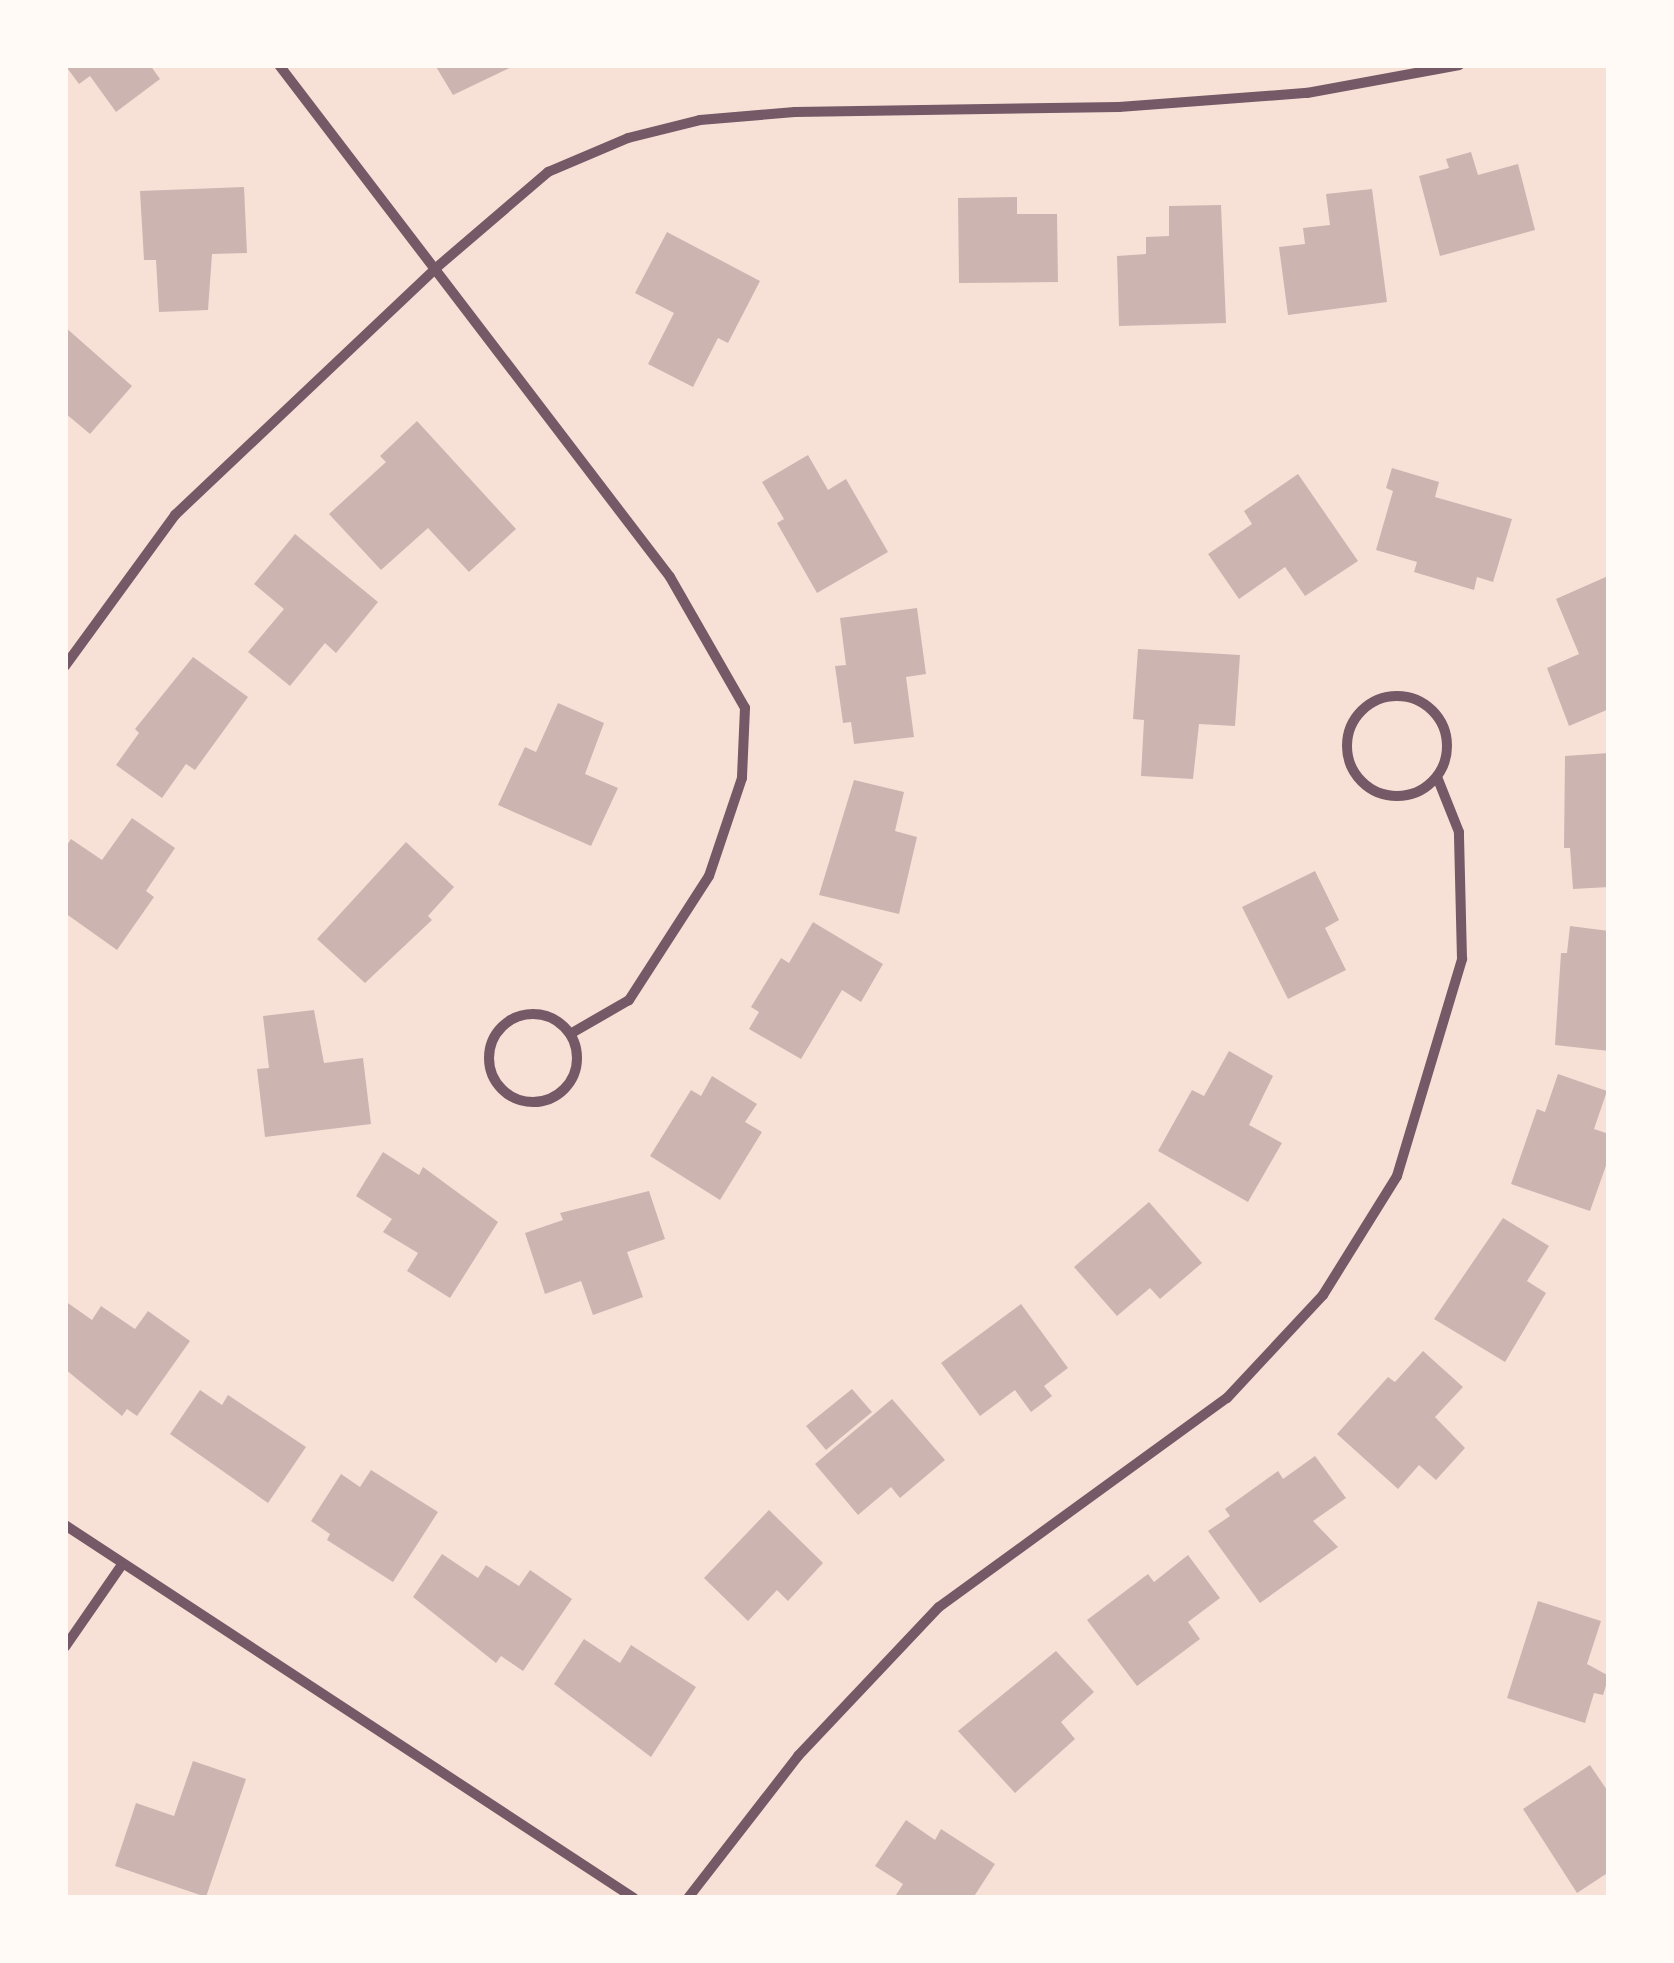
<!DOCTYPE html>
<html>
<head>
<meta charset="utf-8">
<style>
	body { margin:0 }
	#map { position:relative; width:1674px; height:1963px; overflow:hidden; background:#f7e1d7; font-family:"Exo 2",sans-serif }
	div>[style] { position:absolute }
	.building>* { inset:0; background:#ccb4b1 }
	.minor>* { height:10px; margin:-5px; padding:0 5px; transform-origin:5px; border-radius:5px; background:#755966 }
	.minor>.ring { margin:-5px; padding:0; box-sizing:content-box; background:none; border:10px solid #755966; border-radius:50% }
	span { translate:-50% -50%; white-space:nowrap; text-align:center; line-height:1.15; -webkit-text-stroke:9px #fffaf5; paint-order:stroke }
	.frame { position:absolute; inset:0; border:68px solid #fffaf5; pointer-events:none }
</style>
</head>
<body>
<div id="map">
	<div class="building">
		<div style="clip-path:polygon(65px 65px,150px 65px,160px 79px,116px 112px,90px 76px,79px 84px)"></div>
		<div style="clip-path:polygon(435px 65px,516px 65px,453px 95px)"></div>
		<div style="clip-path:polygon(1471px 152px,1478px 175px,1518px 164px,1535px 230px,1440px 256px,1419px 176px,1449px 168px,1446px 159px)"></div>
		<div style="clip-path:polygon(244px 187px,247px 253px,212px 254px,208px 310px,159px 312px,156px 260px,144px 260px,140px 191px)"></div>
		<div style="clip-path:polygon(1372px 189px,1387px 302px,1288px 315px,1279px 247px,1305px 244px,1303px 228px,1330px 225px,1326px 194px)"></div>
		<div style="clip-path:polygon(1017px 197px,1017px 214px,1057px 214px,1058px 282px,959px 283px,958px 198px)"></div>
		<div style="clip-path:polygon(1221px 205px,1226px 323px,1119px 326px,1117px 256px,1146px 254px,1146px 237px,1169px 236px,1169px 206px)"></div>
		<div style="clip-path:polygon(667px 232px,760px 281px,728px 343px,718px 338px,693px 387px,648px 364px,674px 313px,635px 293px)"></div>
		<div style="clip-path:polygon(65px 327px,132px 386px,90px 434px,65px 413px)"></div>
		<div style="clip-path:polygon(417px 421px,516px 529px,469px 572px,428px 528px,381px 570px,329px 514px,386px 462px,380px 456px)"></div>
		<div style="clip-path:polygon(808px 455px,828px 490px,846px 479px,888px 552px,817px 593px,777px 523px,784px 519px,762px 482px)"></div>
		<div style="clip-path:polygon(1392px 468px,1439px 482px,1435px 497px,1512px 519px,1493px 582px,1477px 577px,1474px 590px,1414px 572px,1417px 562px,1376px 550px,1393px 491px,1386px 488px)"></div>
		<div style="clip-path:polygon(1298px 474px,1358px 561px,1305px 596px,1285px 567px,1239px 599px,1208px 554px,1252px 524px,1244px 511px)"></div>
		<div style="clip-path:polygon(295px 534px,378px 602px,336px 653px,325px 643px,290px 686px,248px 652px,284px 609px,254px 584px)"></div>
		<div style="clip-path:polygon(1608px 576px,1609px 709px,1569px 726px,1547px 668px,1579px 654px,1556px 599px)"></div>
		<div style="clip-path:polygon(917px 608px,926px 674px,906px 677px,914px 737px,854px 744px,851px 722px,843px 723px,835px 666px,846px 665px,840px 618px)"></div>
		<div style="clip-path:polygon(1138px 649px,1240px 655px,1235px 726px,1199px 724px,1193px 779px,1141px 776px,1144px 720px,1133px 719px)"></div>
		<div style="clip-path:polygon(193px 657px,248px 697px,195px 770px,186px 764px,162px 798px,116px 765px,139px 733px,135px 729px)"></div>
		<div style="clip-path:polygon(558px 703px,604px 723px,585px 774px,618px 788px,591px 846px,498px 805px,525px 747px,536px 752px)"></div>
		<div style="clip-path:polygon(1609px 753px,1609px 887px,1573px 889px,1570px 848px,1564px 848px,1565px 756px)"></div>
		<div style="clip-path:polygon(854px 780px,904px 792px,895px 831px,917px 837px,899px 914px,819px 895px)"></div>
		<div style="clip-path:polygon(132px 818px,175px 848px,146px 891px,154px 897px,117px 950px,65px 913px,65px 848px,71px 839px,102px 860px)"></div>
		<div style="clip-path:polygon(406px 842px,454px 887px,428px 916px,432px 920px,365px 983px,317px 939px)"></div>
		<div style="clip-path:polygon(1315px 871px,1339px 920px,1325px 928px,1346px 970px,1288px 999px,1242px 907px)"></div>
		<div style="clip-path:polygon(813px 922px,883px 964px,861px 1002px,842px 990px,801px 1059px,749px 1029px,759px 1012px,751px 1007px,781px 958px,789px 963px)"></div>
		<div style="clip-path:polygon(1570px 926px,1609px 931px,1609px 1051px,1555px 1045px,1561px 953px,1567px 953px)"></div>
		<div style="clip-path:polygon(314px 1010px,324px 1063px,363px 1058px,371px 1124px,265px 1137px,257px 1069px,269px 1068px,263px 1016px)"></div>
		<div style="clip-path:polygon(1229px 1051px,1273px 1076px,1249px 1125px,1282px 1143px,1248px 1202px,1158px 1151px,1192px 1090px,1204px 1096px)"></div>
		<div style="clip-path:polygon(1558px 1074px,1607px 1091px,1594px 1129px,1609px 1134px,1609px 1157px,1590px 1211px,1511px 1184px,1537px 1109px,1545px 1112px)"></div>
		<div style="clip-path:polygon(712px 1076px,757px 1104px,745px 1122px,762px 1132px,720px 1200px,650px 1156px,691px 1090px,701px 1096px)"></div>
		<div style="clip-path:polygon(383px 1152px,419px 1175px,423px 1167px,498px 1222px,450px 1298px,407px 1271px,418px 1253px,383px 1232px,392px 1219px,356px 1196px)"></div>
		<div style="clip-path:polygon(649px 1191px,665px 1239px,627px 1252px,643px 1297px,593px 1315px,581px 1281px,545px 1294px,525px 1233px,563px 1220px,560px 1213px)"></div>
		<div style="clip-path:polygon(1149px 1202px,1202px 1263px,1160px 1299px,1150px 1288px,1117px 1316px,1074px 1267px)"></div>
		<div style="clip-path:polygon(1503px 1218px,1549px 1246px,1527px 1281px,1546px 1293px,1505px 1362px,1434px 1319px)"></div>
		<div style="clip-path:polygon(65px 1301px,92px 1320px,101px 1306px,135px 1329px,148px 1311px,190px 1341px,137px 1416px,127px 1409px,122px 1416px,65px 1369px)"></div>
		<div style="clip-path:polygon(1021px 1304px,1068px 1368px,1044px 1386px,1052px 1396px,1031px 1412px,1015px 1390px,980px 1416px,941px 1363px)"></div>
		<div style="clip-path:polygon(1423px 1351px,1463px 1387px,1435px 1417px,1465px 1448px,1436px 1480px,1419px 1465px,1398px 1489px,1337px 1434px,1388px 1377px,1395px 1382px)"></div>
		<div style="clip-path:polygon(852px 1389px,872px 1412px,826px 1450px,806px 1426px)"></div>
		<div style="clip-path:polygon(200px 1390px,222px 1405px,228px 1395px,306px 1447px,268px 1503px,170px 1434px)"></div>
		<div style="clip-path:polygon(892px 1399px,945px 1460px,900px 1498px,891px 1487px,858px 1515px,815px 1464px)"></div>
		<div style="clip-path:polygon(1315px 1456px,1346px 1498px,1313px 1521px,1338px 1547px,1260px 1603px,1208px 1531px,1230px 1516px,1225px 1509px,1278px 1471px,1283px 1479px)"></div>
		<div style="clip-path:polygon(371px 1470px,438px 1512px,393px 1582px,327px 1540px,330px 1534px,311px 1521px,341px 1474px,360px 1487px)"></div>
		<div style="clip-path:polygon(769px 1510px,823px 1563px,788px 1601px,777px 1590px,748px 1621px,704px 1578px)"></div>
		<div style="clip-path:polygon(442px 1554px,478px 1578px,486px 1565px,519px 1586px,530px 1570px,572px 1599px,523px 1671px,501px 1656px,496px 1663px,413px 1597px)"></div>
		<div style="clip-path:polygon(1188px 1555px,1220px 1598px,1188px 1622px,1200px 1639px,1137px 1686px,1087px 1620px,1148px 1574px,1154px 1582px)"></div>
		<div style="clip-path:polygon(1538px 1601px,1601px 1621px,1587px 1664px,1609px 1676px,1603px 1695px,1594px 1693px,1585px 1723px,1507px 1698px)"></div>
		<div style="clip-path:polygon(584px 1639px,620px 1663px,631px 1645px,696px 1687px,651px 1757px,554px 1684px)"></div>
		<div style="clip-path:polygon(1056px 1651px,1094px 1692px,1061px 1722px,1075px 1739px,1015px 1793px,958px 1731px)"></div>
		<div style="clip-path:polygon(193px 1761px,246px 1779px,206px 1897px,115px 1866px,136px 1803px,174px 1816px)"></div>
		<div style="clip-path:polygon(1590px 1765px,1609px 1793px,1609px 1872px,1577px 1893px,1523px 1809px)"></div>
		<div style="clip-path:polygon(906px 1820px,935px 1840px,941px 1829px,995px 1864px,973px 1898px,894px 1898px,903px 1884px,875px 1866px)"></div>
	</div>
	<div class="minor">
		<div style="left:279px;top:65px;width:644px;rotate:52.63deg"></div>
		<div style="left:670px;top:577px;width:151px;rotate:60.2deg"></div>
		<div style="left:745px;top:708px;width:70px;rotate:92.5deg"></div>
		<div style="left:742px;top:778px;width:103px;rotate:108.6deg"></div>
		<div style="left:709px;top:876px;width:148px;rotate:122.8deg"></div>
		<div style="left:629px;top:1000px;width:68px;rotate:150deg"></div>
		<div style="left:65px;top:666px;width:187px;rotate:-53.9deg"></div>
		<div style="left:175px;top:515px;width:359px;rotate:-43.4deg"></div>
		<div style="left:436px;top:268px;width:148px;rotate:-40.6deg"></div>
		<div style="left:548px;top:172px;width:87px;rotate:-23deg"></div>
		<div style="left:628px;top:138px;width:74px;rotate:-14deg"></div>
		<div style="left:700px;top:120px;width:95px;rotate:-4.8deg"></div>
		<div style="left:795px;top:112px;width:324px;rotate:-0.9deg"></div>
		<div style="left:1119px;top:107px;width:189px;rotate:-4.3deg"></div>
		<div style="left:1307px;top:93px;width:155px;rotate:-10.4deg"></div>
		<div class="ring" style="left:1347px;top:696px;width:90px;height:90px"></div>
		<div class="ring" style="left:489px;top:1014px;width:78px;height:78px"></div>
		<div style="left:65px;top:1525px;width:680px;rotate:33.25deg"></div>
		<div style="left:65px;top:1647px;width:98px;rotate:-55.3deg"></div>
		<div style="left:688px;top:1898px;width:180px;rotate:-52.2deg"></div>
		<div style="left:798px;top:1756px;width:205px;rotate:-46.6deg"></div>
		<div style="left:939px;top:1607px;width:356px;rotate:-36deg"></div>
		<div style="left:1227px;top:1398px;width:141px;rotate:-47deg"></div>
		<div style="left:1323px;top:1295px;width:140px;rotate:-58.1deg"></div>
		<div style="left:1397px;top:1176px;width:227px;rotate:-73.3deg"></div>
		<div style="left:1462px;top:959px;width:127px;rotate:-91.4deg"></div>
		<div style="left:1459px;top:832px;width:59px;rotate:-111.8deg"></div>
	</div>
	<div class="frame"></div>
</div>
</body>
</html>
